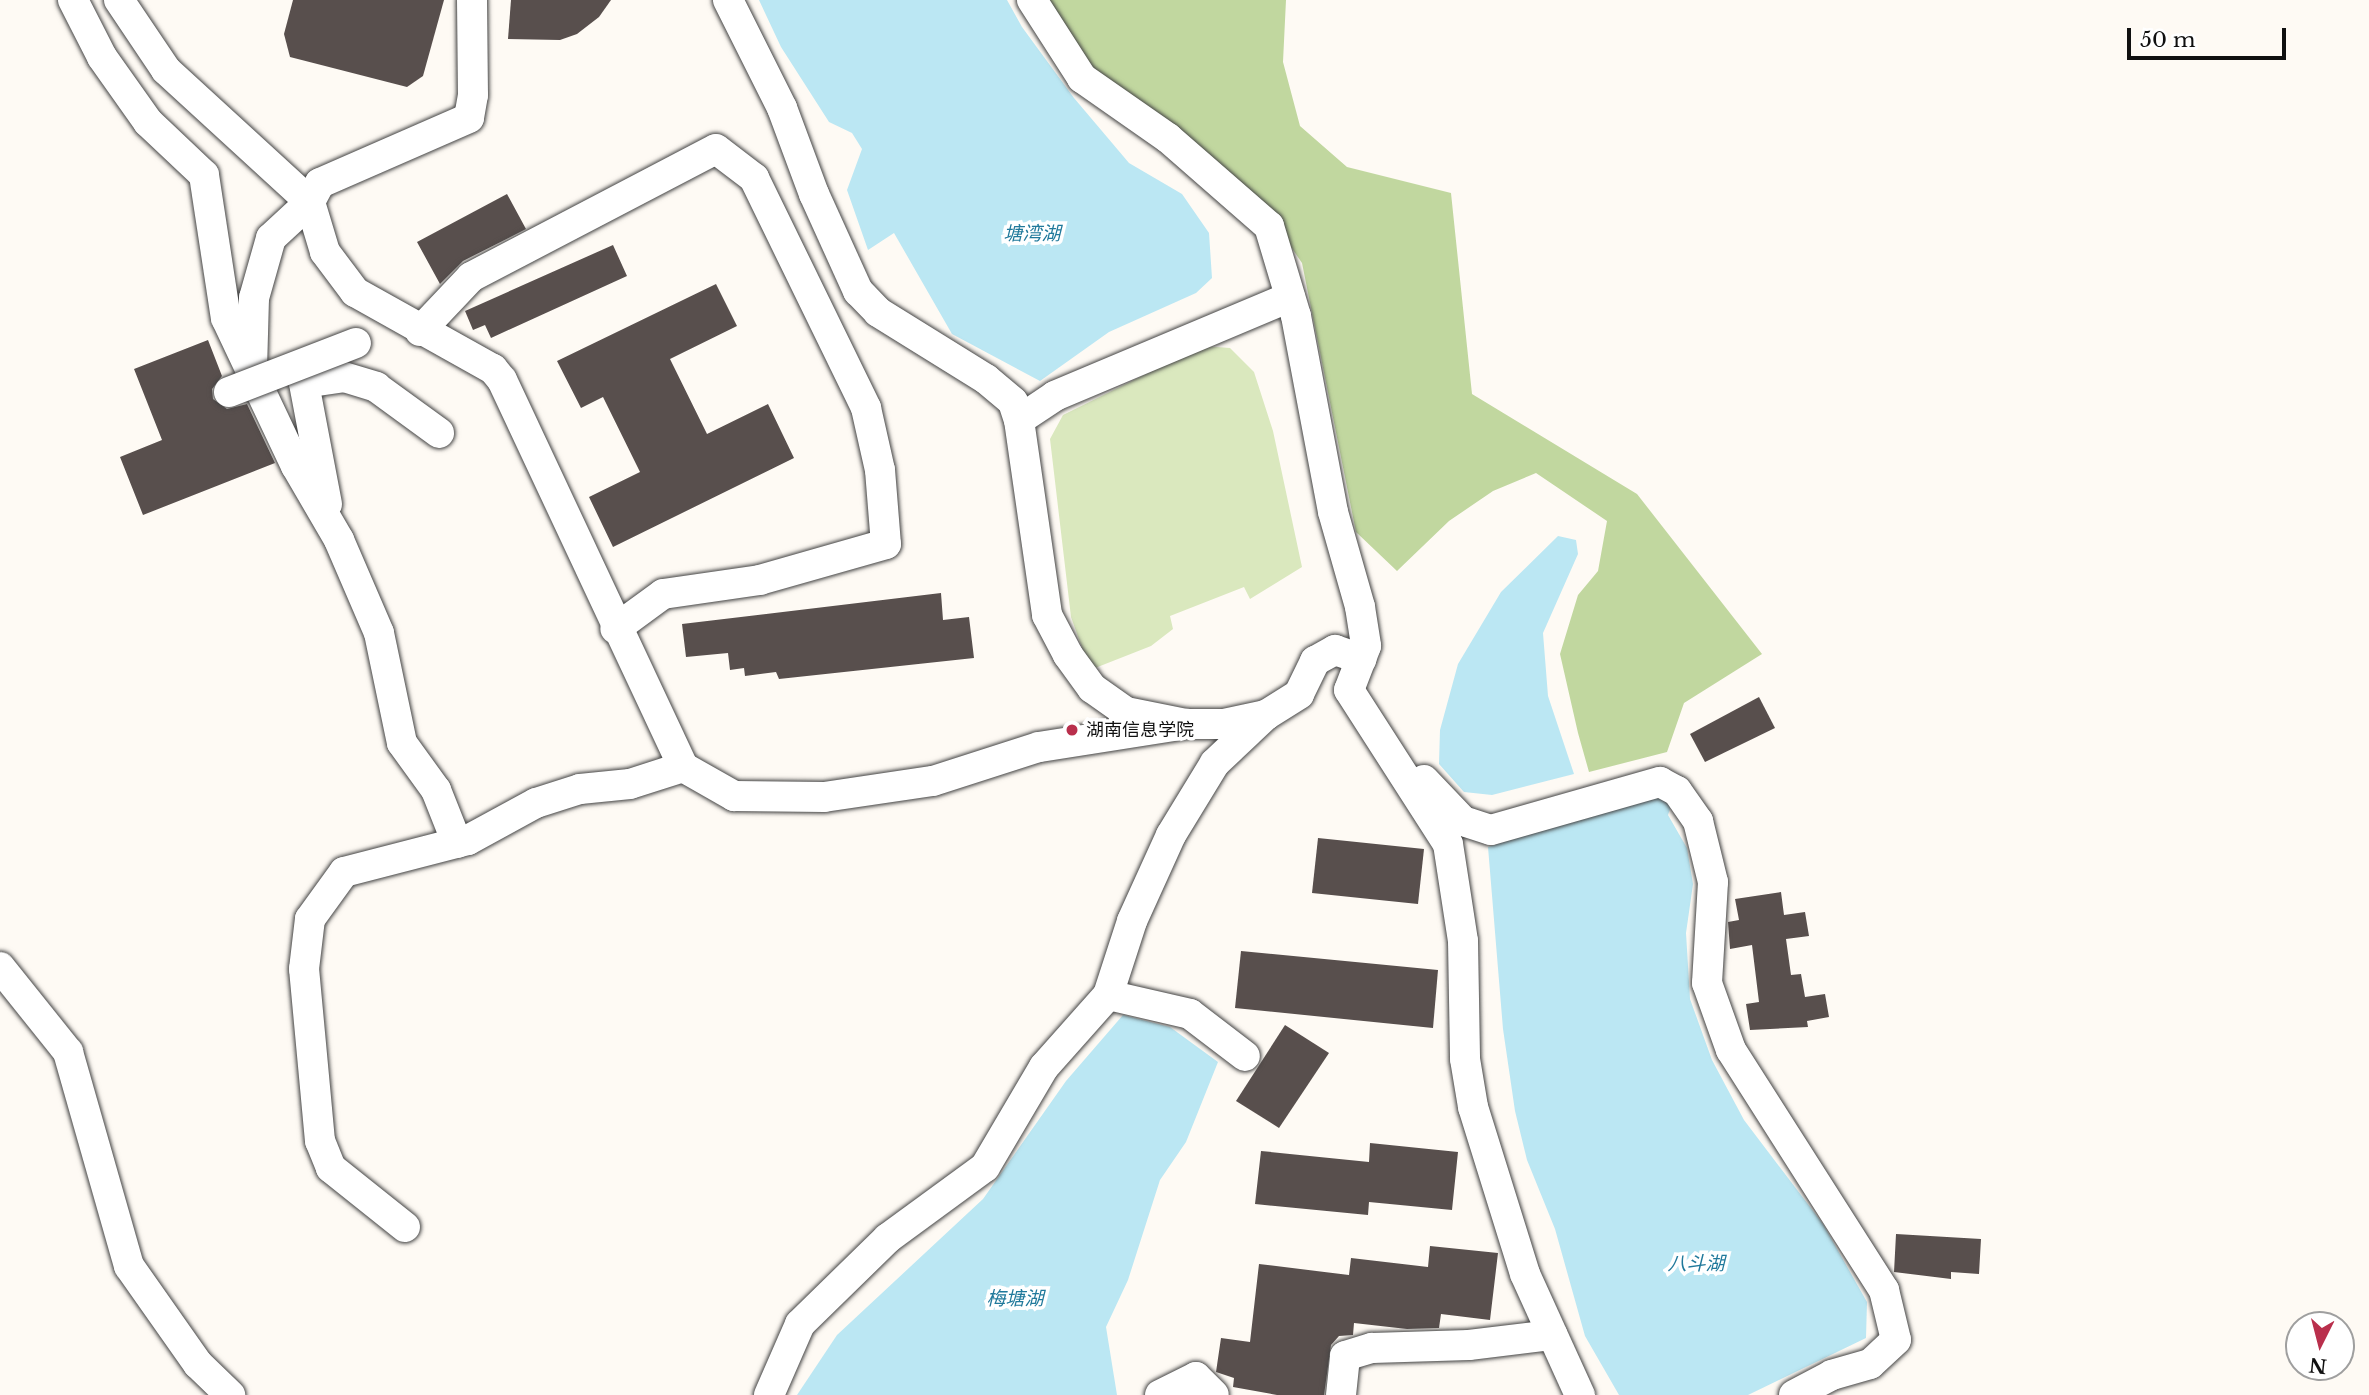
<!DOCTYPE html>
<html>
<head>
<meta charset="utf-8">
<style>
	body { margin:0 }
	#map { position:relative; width:2369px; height:1395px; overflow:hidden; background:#fefaf4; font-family:"Libre Baskerville","Noto Sans SC",serif }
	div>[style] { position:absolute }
	.green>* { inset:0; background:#dae8be }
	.forest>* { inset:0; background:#c1d79f }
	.water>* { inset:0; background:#bbe7f3 }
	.building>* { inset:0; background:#584f4d }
	.roads { filter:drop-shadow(0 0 2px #434343) drop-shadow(0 0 2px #434343) }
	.minor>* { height:30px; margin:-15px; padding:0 15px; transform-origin:15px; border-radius:15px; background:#fff }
	.bridges { filter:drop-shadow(0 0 2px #434343) drop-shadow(0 0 2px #434343) }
	.minor-bridge>* { height:30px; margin:-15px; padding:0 15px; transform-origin:15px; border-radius:15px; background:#fff }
	.dots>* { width:19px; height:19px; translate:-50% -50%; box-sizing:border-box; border:4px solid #fff; border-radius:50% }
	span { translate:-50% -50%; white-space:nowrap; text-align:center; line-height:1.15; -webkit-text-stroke:7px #fff; paint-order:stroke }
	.poi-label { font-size:18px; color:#101010 }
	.left { translate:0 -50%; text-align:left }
	.water-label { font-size:19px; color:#20799b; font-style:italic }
	.north { position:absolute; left:2285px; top:1311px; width:70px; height:70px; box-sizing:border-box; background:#fff; border:2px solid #9f9f9f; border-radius:50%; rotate:186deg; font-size:19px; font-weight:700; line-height:28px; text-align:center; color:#101010 }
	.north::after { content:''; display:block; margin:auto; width:24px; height:32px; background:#b92f4c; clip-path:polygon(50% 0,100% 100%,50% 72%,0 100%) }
	.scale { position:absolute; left:2127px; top:28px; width:159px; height:32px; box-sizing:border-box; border:4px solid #101010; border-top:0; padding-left:9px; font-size:21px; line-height:24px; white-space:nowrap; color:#101010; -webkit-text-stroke:5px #fff; paint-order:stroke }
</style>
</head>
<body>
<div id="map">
	<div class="green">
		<div style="clip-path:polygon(1203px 346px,1230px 348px,1254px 372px,1273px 431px,1302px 567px,1250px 599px,1244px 587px,1170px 616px,1173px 629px,1151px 646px,1090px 670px,1071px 617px,1050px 439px,1063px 415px)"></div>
	</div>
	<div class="forest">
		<div style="clip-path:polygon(1040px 0,1286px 0,1283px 62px,1300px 126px,1347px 167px,1451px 193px,1472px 394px,1637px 494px,1762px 654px,1684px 703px,1667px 752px,1589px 772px,1578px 733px,1560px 654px,1578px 595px,1598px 571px,1607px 521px,1536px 473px,1493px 491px,1449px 521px,1397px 571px,1356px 532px,1302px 263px,1272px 219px,1081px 68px)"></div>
	</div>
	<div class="water">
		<div style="clip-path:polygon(759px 0,1007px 0,1022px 27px,1074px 98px,1129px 163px,1182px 194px,1209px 233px,1212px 278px,1196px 293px,1109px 332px,1040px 381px,952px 334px,894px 233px,868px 250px,847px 190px,862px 149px,852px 133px,829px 122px,781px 47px)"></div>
		<div style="clip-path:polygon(1558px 536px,1576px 540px,1578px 554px,1543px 633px,1548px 696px,1574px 774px,1492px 795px,1464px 792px,1439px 764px,1440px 730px,1458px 664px,1501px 592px)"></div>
		<div style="clip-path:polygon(1657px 792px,1671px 806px,1668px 815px,1687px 848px,1693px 884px,1686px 933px,1690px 999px,1712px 1060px,1744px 1120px,1823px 1224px,1867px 1302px,1866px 1338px,1748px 1395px,1619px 1395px,1585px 1336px,1555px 1229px,1527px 1160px,1515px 1111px,1503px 1029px,1488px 847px)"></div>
		<div style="clip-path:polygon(1123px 1015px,1170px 1027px,1218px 1062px,1186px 1142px,1160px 1180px,1128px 1280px,1106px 1327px,1117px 1395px,797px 1395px,837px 1335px,983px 1199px,1066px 1081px)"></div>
	</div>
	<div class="building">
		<div style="clip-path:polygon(293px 0,444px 0,423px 76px,407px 87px,290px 57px,284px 34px)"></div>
		<div style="clip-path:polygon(511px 0,611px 0,599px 17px,577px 34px,560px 40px,508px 39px)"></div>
		<div style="clip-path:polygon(507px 194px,526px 229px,463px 261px,440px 284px,417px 242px)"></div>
		<div style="clip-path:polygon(613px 245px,627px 276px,491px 338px,485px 325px,473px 330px,465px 311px)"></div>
		<div style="clip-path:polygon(716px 284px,737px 326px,670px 359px,707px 434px,768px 404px,794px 458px,613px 547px,589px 497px,640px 472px,603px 397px,581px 408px,557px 361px)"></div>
		<div style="clip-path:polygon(208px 340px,222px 376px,212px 389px,213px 399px,227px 409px,247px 404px,275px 463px,143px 515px,120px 457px,162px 440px,134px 369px)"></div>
		<div style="clip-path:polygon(941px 593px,943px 620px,969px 617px,974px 658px,779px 679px,776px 672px,745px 676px,744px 668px,730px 670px,728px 653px,686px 657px,682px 624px)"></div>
		<div style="clip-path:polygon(1759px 697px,1775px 728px,1705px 762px,1690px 734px)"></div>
		<div style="clip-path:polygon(1318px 838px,1424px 849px,1418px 904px,1312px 893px)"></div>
		<div style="clip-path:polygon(1781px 892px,1784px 915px,1805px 912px,1809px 936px,1786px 939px,1791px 975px,1801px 974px,1805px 997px,1825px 994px,1829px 1017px,1807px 1021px,1808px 1027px,1750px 1030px,1746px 1004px,1759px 1002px,1752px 945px,1730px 949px,1728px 922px,1739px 920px,1735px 899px)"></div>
		<div style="clip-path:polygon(1241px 951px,1438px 970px,1433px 1028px,1235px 1008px)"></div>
		<div style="clip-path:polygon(1285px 1025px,1329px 1053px,1279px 1128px,1236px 1101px)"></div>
		<div style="clip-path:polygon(1370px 1143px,1458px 1152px,1452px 1210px,1369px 1202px,1368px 1215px,1255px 1204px,1261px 1151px,1369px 1162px)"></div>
		<div style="clip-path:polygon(1896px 1234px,1981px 1239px,1979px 1274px,1951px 1272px,1951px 1279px,1894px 1272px)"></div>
		<div style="clip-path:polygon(1430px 1246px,1498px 1253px,1490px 1320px,1441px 1314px,1439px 1328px,1407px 1329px,1354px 1323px,1353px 1335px,1339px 1336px,1331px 1345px,1324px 1395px,1277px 1395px,1233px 1387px,1234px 1378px,1216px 1372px,1221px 1338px,1250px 1342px,1259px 1264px,1349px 1275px,1351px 1258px,1428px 1267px)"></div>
	</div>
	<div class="roads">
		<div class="minor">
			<div style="left:73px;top:0;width:64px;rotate:63deg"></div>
			<div style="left:102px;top:57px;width:80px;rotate:54.7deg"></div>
			<div style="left:148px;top:122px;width:77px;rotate:43.4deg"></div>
			<div style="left:204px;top:175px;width:145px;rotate:81.3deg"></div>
			<div style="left:226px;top:318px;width:164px;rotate:64.7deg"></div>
			<div style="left:296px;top:466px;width:86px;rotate:59.8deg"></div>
			<div style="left:339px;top:540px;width:101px;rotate:66.7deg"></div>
			<div style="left:379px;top:633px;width:112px;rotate:78.2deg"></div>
			<div style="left:402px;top:743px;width:58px;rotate:54.1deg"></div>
			<div style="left:436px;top:790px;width:57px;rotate:68.4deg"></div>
			<div style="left:119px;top:0;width:84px;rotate:56.1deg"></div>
			<div style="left:166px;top:70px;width:195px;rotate:42.5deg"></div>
			<div style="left:310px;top:202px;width:53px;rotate:137.3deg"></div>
			<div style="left:271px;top:238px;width:62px;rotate:105.8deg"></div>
			<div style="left:254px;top:298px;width:70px;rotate:91.6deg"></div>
			<div style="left:472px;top:0;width:95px;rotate:89.4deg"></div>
			<div style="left:473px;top:95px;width:23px;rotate:100deg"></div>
			<div style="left:469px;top:118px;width:163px;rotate:156.4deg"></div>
			<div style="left:320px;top:183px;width:21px;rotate:118deg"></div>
			<div style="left:310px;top:202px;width:52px;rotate:73.3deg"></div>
			<div style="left:325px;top:252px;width:50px;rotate:53.1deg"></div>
			<div style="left:355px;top:292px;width:158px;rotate:29.2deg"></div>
			<div style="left:493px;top:369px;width:14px;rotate:51deg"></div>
			<div style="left:502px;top:380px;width:427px;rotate:64.9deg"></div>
			<div style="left:683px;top:767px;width:59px;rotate:29.6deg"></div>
			<div style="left:734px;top:796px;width:90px;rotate:0.6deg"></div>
			<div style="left:824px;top:797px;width:110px;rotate:-8.4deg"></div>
			<div style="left:933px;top:781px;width:111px;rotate:-17.8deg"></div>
			<div style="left:1039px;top:747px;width:149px;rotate:-8.9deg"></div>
			<div style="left:728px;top:0;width:121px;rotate:63.4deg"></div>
			<div style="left:782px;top:108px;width:92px;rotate:69.6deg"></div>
			<div style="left:814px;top:194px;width:107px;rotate:65.6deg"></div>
			<div style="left:858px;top:291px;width:29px;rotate:46deg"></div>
			<div style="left:878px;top:312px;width:127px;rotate:31.8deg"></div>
			<div style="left:986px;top:379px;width:35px;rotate:40deg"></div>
			<div style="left:1013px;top:402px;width:19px;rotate:72deg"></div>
			<div style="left:1032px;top:0;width:93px;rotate:57.3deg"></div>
			<div style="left:1082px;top:78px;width:105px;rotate:34.9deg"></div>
			<div style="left:1168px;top:138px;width:134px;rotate:41.1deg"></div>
			<div style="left:1269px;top:226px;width:94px;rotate:73.3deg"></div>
			<div style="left:1296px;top:316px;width:199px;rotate:79.3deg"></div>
			<div style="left:1333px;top:512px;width:99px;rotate:74.1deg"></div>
			<div style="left:1360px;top:607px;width:39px;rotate:81deg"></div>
			<div style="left:1366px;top:646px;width:47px;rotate:111.1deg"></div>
			<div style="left:1349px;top:690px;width:183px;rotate:57.3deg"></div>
			<div style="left:1448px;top:844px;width:98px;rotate:81.2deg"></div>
			<div style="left:1463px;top:941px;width:118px;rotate:89deg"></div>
			<div style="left:1465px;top:1059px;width:49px;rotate:80.5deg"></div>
			<div style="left:1473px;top:1107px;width:175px;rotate:72.7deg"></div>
			<div style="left:1525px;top:1274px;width:133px;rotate:65.6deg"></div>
			<div style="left:1290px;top:297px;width:255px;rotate:157.2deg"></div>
			<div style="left:1055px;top:396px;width:43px;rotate:146.3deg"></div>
			<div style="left:1019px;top:420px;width:197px;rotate:81.8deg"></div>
			<div style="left:1047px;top:615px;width:45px;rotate:62.3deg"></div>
			<div style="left:1068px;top:655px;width:41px;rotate:54deg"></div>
			<div style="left:1092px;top:688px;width:42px;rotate:35.2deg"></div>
			<div style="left:1126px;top:712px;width:61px;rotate:11.3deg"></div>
			<div style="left:1186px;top:724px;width:38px"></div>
			<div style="left:1224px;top:724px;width:43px;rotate:-12.1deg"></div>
			<div style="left:1266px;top:715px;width:39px;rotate:-32deg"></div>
			<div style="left:1299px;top:694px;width:37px;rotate:-64deg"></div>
			<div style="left:1315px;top:661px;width:23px;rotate:-29deg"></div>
			<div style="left:1335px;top:650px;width:28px;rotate:19deg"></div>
			<div style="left:420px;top:331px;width:74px;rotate:-46.6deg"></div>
			<div style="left:471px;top:277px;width:276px;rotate:-27.6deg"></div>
			<div style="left:716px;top:149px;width:48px;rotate:37.3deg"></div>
			<div style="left:754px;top:178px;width:256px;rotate:64deg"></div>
			<div style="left:866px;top:408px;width:64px;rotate:77.3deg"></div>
			<div style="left:880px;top:470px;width:74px;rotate:85.4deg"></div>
			<div style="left:886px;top:544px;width:131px;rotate:164.1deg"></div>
			<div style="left:760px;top:580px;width:98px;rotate:171.8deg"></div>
			<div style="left:663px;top:594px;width:59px;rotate:143.9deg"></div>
			<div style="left:327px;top:504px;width:123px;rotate:-100.8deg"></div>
			<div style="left:304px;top:383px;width:40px;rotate:-8.5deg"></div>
			<div style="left:344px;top:377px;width:34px;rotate:17deg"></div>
			<div style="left:376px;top:387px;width:78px;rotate:36.1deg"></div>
			<div style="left:1424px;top:780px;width:57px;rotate:46.4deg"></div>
			<div style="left:1463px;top:821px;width:29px;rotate:18deg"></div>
			<div style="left:1491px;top:830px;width:176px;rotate:-15.9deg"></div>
			<div style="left:1660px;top:782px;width:19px;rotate:28deg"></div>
			<div style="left:1677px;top:791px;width:37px;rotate:55deg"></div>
			<div style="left:1698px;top:821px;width:63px;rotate:76.2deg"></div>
			<div style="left:1713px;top:882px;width:101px;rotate:93.4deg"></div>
			<div style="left:1707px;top:983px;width:71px;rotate:70.3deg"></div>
			<div style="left:1731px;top:1050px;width:285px;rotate:57.5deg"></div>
			<div style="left:1884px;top:1290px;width:51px;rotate:76.5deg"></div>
			<div style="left:1896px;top:1340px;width:35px;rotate:137deg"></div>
			<div style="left:1870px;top:1364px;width:40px;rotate:164deg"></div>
			<div style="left:1832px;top:1375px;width:43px;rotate:152.2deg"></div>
			<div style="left:0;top:967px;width:109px;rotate:51.3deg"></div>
			<div style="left:68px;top:1052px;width:223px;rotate:74.1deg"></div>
			<div style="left:129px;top:1266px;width:120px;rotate:54.9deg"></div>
			<div style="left:198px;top:1364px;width:45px;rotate:44.1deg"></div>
			<div style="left:1108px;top:995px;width:78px;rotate:-72deg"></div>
			<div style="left:1132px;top:921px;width:94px;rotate:-65.6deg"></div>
			<div style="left:1171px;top:835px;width:84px;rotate:-58.6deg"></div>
			<div style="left:1215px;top:763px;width:70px;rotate:-43.3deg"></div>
			<div style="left:405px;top:1227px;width:95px;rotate:-141.4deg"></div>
			<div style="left:331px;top:1168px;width:29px;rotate:-112deg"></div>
			<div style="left:320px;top:1141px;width:173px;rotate:-95.3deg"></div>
			<div style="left:304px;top:969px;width:50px;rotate:-83.2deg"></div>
			<div style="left:310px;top:919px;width:58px;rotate:-54.1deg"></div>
			<div style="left:344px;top:872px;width:128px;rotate:-14.5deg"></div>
			<div style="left:468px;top:840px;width:77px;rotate:-28.6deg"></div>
			<div style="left:536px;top:803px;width:46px;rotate:-17.7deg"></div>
			<div style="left:580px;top:789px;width:50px;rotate:-5.7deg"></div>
			<div style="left:630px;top:784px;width:56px;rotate:-17.8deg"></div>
			<div style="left:769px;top:1395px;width:77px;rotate:-66.4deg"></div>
			<div style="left:800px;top:1324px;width:123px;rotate:-44.3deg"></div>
			<div style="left:888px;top:1238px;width:120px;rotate:-36.2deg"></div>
			<div style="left:985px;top:1167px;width:116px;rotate:-59.5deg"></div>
			<div style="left:1044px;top:1067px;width:96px;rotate:-48.4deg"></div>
			<div style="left:1108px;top:995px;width:84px;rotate:13deg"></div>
			<div style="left:1190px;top:1014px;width:69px;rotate:37.4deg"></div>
			<div style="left:1160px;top:1395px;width:40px;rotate:-26.6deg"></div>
			<div style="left:1196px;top:1377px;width:25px;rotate:45deg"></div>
			<div style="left:1341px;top:1395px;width:39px;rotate:-84deg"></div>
			<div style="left:1345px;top:1356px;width:28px;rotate:-17deg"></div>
			<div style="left:1372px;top:1348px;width:97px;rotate:-1.8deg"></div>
			<div style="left:1469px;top:1345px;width:84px;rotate:-6.9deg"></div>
		</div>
	</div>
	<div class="bridges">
		<div class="minor-bridge">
			<div style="left:229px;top:392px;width:136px;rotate:-21.1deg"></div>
		</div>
	</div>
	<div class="dots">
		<div style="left:1072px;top:730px;background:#b92f4c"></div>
	</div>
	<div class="poi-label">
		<span class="left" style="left:1086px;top:730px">湖南信息学院</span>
	</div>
	<div class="water-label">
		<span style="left:1032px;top:234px">塘湾湖</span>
		<span style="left:1696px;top:1264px">八斗湖</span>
		<span style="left:1015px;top:1299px">梅塘湖</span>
	</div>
	<div class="north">N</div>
	<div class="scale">50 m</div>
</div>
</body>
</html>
